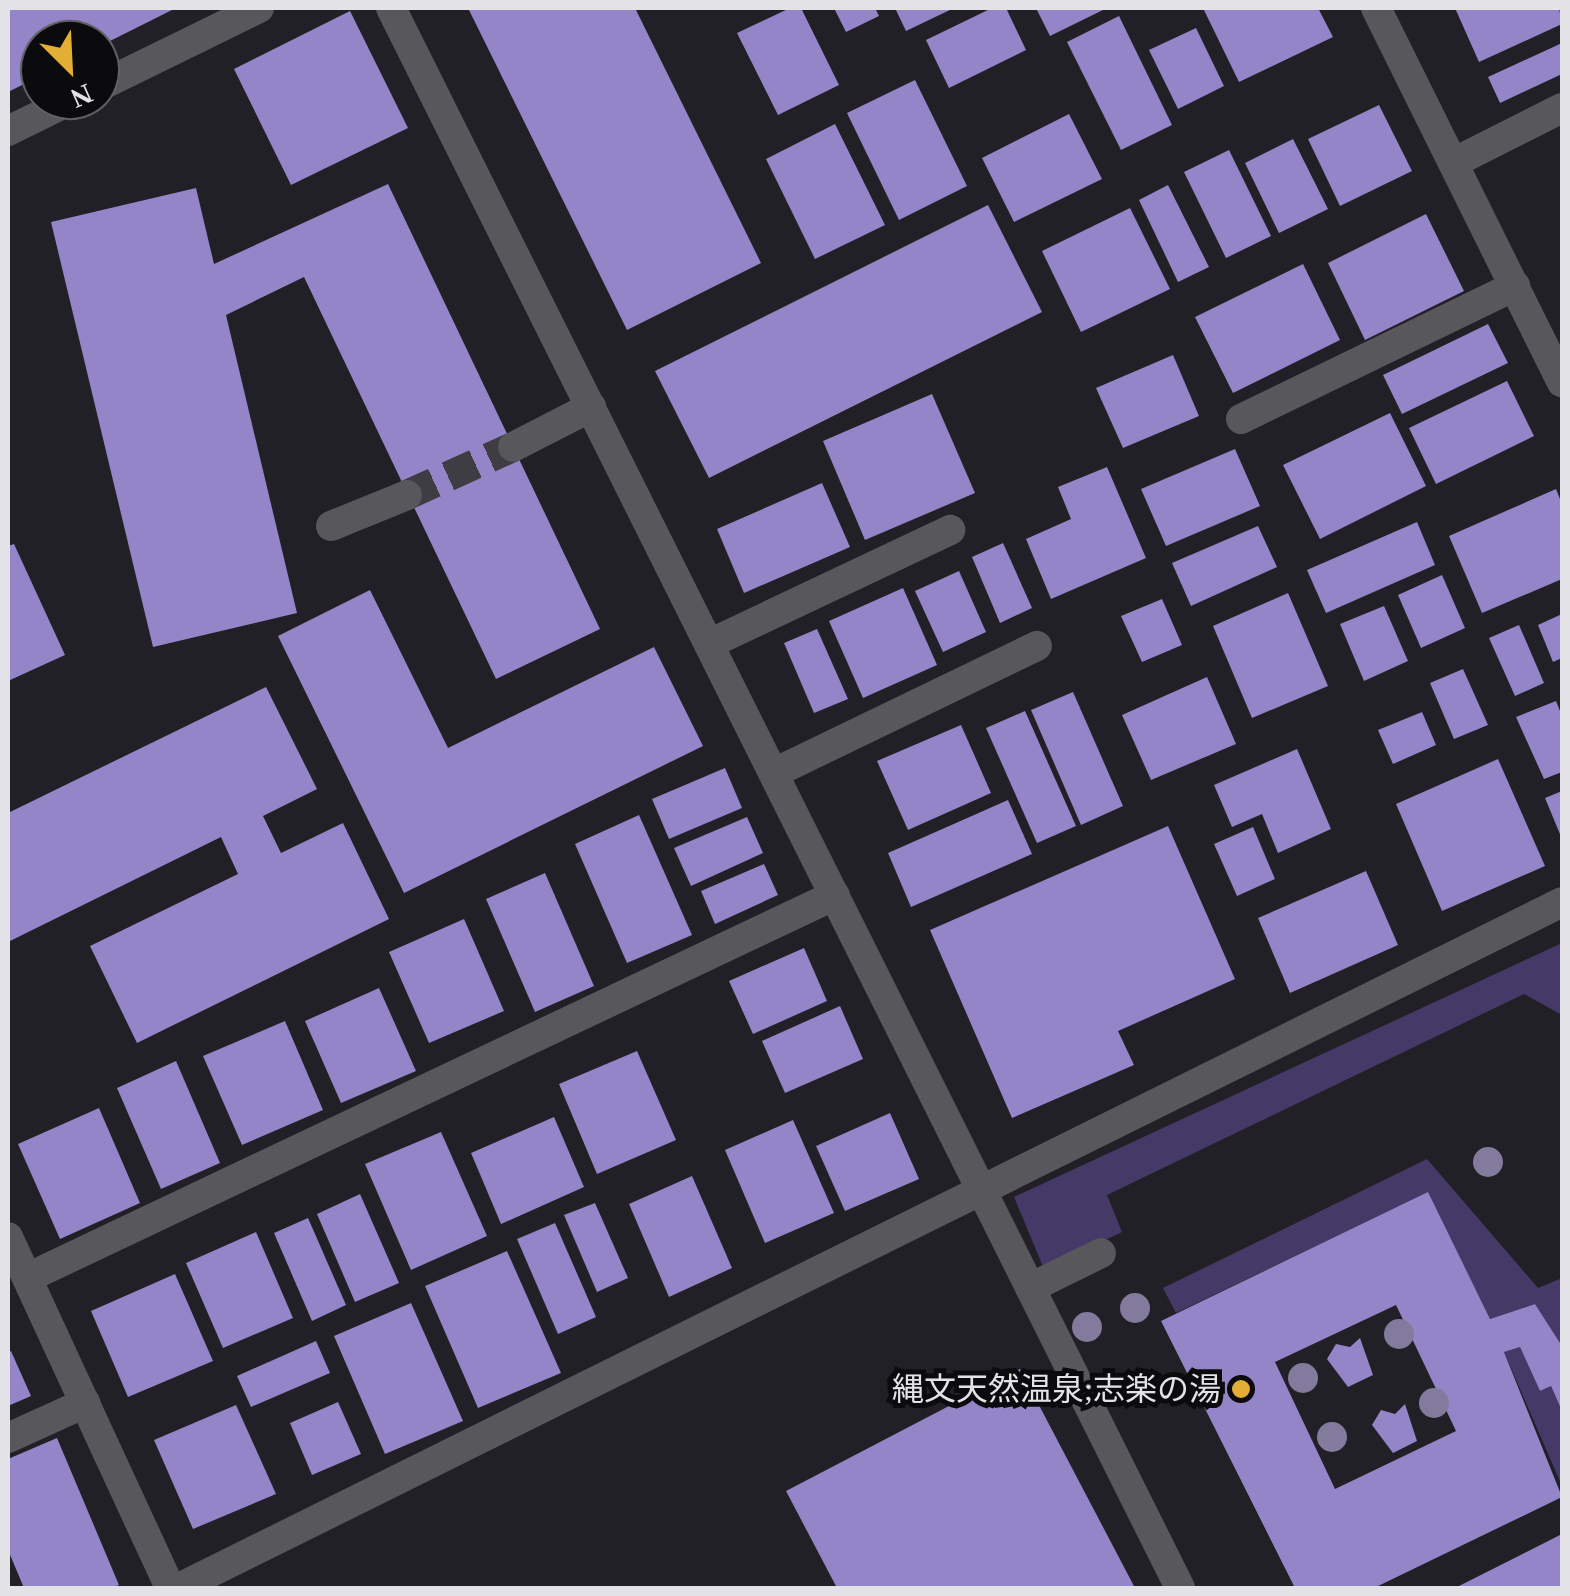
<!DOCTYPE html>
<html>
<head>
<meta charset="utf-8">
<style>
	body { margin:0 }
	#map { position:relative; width:1570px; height:1596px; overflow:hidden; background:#212026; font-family:"Times New Roman","Noto Sans JP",serif }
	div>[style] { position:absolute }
	.green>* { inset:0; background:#453967 }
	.building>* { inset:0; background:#9484c8 }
	.minor-tunnel>* { height:30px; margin-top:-15px; transform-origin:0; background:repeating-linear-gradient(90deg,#3e3d43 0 30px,transparent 0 45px) }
	.minor>* { height:30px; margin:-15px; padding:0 15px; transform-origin:15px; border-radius:15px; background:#58575b }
	.trees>* { width:30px; height:30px; margin:-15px; border-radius:50%; background:#827b9d }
	.dots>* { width:28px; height:28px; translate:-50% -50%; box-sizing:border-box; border:5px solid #0b0a0d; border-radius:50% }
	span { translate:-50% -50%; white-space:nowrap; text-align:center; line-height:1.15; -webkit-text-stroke:10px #0b0a0d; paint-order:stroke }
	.poi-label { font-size:32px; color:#e3e2e7 }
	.right { translate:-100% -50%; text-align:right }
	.frame { position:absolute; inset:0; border:10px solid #e3e2e7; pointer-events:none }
	.north { position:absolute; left:20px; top:20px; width:100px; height:100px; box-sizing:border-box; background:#0b0a0d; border:2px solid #616064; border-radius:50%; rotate:156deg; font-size:28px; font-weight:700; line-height:40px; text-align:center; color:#e3e2e7 }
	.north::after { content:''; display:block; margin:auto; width:35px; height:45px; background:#e2af34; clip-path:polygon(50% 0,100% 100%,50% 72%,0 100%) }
</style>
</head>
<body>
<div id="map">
	<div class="green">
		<div style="clip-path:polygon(1562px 943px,1562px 1015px,1524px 994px,1107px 1195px,1122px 1232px,1044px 1269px,1014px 1197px)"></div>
		<div style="clip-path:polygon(1427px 1159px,1538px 1288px,1562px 1278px,1562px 1346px,1535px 1304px,1490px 1319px,1427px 1193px,1176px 1313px,1163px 1288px)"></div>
		<div style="clip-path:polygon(1520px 1347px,1540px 1391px,1551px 1386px,1562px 1411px,1562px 1486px,1504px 1352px)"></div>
	</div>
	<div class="building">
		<div style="clip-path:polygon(8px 8px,176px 8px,100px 46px,100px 40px,40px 40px,40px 76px,8px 92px)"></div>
		<div style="clip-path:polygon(468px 8px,635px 8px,761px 263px,627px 330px)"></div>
		<div style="clip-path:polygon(790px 8px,801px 8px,839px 85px,778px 115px,737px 33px)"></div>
		<div style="clip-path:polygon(834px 8px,875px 8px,879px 16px,846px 32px)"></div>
		<div style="clip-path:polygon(895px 8px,954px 8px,906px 31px)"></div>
		<div style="clip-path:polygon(992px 8px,1006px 8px,1026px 50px,949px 88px,926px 40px)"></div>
		<div style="clip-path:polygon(1036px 8px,1107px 8px,1050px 36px)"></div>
		<div style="clip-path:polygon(1203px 8px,1318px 8px,1333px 37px,1239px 82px)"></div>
		<div style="clip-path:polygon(1455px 8px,1559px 8px,1562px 24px,1479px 62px)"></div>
		<div style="clip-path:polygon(350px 11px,408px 128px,291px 185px,234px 69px)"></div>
		<div style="clip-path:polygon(1119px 16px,1172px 125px,1121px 150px,1067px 42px)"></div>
		<div style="clip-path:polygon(1196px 28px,1224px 86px,1178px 109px,1149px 50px)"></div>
		<div style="clip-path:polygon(1562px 43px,1562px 74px,1500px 103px,1488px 77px)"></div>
		<div style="clip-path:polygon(915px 80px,967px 186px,899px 220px,847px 113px)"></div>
		<div style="clip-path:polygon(1379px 105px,1412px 171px,1340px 206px,1308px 139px)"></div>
		<div style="clip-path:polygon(1069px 114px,1102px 179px,1014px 222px,982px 158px)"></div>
		<div style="clip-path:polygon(835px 124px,885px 225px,815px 259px,766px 159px)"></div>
		<div style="clip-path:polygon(1293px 139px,1328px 209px,1279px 233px,1245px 163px)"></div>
		<div style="clip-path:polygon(1229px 150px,1271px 236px,1226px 258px,1184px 172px)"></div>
		<div style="clip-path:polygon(388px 184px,600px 629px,496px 679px,304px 277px,226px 315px,297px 613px,153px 647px,51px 222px,196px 188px,214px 264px)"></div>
		<div style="clip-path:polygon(1168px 185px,1209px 267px,1178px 282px,1139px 200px)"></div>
		<div style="clip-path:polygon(988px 205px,1042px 312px,709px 478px,655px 371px)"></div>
		<div style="clip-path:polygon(1130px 208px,1170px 289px,1081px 332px,1042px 251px)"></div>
		<div style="clip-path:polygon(1426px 214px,1464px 291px,1365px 340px,1328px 263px)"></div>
		<div style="clip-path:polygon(1303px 264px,1340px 340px,1233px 393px,1195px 317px)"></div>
		<div style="clip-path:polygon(1488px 324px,1508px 363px,1402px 414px,1383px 375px)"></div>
		<div style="clip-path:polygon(1173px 355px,1199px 416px,1123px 448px,1096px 388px)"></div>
		<div style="clip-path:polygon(1507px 381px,1534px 436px,1436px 484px,1409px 428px)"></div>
		<div style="clip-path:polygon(932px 394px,975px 493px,865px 540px,823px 441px)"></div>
		<div style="clip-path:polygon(1390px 413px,1426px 486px,1320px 539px,1283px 465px)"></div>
		<div style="clip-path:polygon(1235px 449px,1260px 506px,1166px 546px,1141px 489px)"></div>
		<div style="clip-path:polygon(1107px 467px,1146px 558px,1051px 599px,1026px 539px,1071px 519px,1058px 487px)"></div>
		<div style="clip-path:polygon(822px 483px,850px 547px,744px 593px,717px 529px)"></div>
		<div style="clip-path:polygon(1556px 489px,1562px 504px,1562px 579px,1482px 613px,1449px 536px)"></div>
		<div style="clip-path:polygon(1417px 522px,1435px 565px,1326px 613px,1307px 570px)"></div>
		<div style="clip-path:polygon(1258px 526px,1277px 567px,1191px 606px,1172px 563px)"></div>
		<div style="clip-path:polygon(1003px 543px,1032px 608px,1000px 623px,972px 557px)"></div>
		<div style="clip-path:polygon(14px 544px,65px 655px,8px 681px,8px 546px)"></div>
		<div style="clip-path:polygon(959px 571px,986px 632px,943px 652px,915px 591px)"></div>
		<div style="clip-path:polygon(1442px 575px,1465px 628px,1421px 648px,1398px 595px)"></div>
		<div style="clip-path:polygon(903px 588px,937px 665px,863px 698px,829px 621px)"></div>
		<div style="clip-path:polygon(370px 590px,448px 748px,654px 647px,703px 746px,404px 893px,278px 636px)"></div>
		<div style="clip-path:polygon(1288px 593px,1328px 686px,1252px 718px,1213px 626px)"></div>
		<div style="clip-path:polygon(1162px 599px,1182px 645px,1142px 662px,1121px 616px)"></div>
		<div style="clip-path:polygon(1384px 606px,1408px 661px,1364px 681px,1340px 624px)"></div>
		<div style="clip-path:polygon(1562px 614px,1562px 658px,1553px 662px,1538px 625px)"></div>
		<div style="clip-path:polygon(1519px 625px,1544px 683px,1515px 696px,1489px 638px)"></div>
		<div style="clip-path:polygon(817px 629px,848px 699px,814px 713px,784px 643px)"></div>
		<div style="clip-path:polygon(1463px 669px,1488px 725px,1454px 739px,1430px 683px)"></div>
		<div style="clip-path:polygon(1207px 677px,1236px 744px,1151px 780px,1122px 715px)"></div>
		<div style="clip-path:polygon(266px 687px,317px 789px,263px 816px,281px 853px,343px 823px,389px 919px,137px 1043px,90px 946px,238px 874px,221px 837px,8px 942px,8px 813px)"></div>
		<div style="clip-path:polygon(1073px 692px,1123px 806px,1081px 825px,1031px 710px)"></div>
		<div style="clip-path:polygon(1556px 701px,1562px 716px,1562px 772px,1544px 779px,1516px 717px)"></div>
		<div style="clip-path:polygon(1025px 711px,1076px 826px,1037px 843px,986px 728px)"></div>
		<div style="clip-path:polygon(1422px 712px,1436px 745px,1393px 764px,1378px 730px)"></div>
		<div style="clip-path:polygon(961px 725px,991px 793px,908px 830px,877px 761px)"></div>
		<div style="clip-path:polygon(1297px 749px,1331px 829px,1278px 853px,1262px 814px,1232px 827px,1214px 785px)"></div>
		<div style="clip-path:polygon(1498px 759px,1545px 866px,1442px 911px,1396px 804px)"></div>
		<div style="clip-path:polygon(725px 768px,742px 808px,669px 839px,652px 799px)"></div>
		<div style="clip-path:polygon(1562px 791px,1562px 839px,1545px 798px)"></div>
		<div style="clip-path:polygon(1008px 800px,1032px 854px,911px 907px,888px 853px)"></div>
		<div style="clip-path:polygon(639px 815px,692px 935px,627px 963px,575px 844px)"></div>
		<div style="clip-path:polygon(747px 817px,763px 853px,691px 886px,674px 848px)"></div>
		<div style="clip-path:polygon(1168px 826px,1235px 979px,1118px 1031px,1134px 1065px,1012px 1118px,930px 930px)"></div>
		<div style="clip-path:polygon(1253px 827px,1275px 879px,1237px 896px,1214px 844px)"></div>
		<div style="clip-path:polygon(764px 864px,778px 895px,715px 924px,701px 891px)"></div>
		<div style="clip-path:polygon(1366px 871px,1398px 945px,1290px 993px,1258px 918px)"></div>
		<div style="clip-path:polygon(545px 873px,594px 986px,535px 1012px,486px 899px)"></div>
		<div style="clip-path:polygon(464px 919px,504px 1011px,429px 1043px,389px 952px)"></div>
		<div style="clip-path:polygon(804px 948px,827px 1001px,753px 1034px,729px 981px)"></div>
		<div style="clip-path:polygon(379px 988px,416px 1071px,341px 1103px,305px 1021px)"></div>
		<div style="clip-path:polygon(840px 1006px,863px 1059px,785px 1093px,762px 1041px)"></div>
		<div style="clip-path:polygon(285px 1021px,323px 1110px,242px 1145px,203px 1056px)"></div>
		<div style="clip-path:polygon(637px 1051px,676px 1140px,597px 1174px,559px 1084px)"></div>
		<div style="clip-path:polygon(176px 1061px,220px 1163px,161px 1189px,117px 1088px)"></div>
		<div style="clip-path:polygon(99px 1108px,140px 1203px,60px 1239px,18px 1144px)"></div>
		<div style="clip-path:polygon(890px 1113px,919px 1179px,845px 1211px,816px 1146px)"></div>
		<div style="clip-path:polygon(554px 1117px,584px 1187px,501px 1224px,471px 1153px)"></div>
		<div style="clip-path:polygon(793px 1120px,834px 1213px,765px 1243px,725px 1150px)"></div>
		<div style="clip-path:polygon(441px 1132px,487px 1236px,411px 1270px,365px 1164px)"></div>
		<div style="clip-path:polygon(692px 1176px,732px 1268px,669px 1297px,629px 1204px)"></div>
		<div style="clip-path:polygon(evenodd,1428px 1192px,1490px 1319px,1535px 1304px,1562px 1346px,1562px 1411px,1551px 1386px,1540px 1391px,1520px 1347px,1504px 1352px,1562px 1497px,1374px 1588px,1295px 1588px,1161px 1321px,1428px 1192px,1396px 1305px,1456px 1431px,1335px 1489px,1275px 1362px,1396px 1305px)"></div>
		<div style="clip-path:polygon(360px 1194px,399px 1283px,355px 1302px,317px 1214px)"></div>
		<div style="clip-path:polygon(595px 1203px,628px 1278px,597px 1292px,564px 1215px)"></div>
		<div style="clip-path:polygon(308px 1218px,346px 1305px,312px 1321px,274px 1233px)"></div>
		<div style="clip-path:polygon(555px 1223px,596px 1317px,558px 1334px,517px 1239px)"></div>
		<div style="clip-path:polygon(256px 1232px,293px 1318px,223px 1348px,186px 1263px)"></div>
		<div style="clip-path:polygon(507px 1251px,561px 1373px,478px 1408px,425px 1286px)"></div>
		<div style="clip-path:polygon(175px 1274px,213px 1361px,128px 1397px,91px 1311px)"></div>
		<div style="clip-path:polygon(411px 1303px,463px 1421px,385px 1454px,334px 1336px)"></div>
		<div style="clip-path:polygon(1360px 1338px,1373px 1375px,1348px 1387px,1327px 1359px,1336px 1344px,1350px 1347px)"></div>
		<div style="clip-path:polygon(316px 1341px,330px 1373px,251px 1407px,237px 1376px)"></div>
		<div style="clip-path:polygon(11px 1351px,31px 1396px,8px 1406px,8px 1353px)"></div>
		<div style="clip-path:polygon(1020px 1369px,1135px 1588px,837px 1588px,786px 1491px)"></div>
		<div style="clip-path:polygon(338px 1402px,361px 1454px,312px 1475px,290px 1423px)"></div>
		<div style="clip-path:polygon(1405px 1404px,1417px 1441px,1393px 1453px,1372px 1425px,1381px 1410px,1395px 1414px)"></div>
		<div style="clip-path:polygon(236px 1405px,276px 1494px,193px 1529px,154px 1440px)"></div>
		<div style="clip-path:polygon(57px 1438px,119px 1585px,111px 1588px,24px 1588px,8px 1550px,8px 1459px)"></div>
		<div style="clip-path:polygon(1562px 1534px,1562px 1588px,1455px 1588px)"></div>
	</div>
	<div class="minor-tunnel">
		<div style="left:407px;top:495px;width:116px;rotate:-24.4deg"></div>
	</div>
	<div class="minor">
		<div style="left:391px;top:8px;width:1766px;rotate:63.46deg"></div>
		<div style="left:1376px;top:8px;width:418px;rotate:63.6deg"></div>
		<div style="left:100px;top:86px;width:177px;rotate:-26.1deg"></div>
		<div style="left:8px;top:131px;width:70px;rotate:-26.2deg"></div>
		<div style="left:1453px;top:163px;width:122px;rotate:-26.8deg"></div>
		<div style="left:1241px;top:419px;width:305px;rotate:-25.9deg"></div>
		<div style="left:513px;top:447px;width:88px;rotate:-27.1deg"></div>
		<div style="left:331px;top:526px;width:82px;rotate:-22.2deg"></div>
		<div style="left:709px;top:644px;width:267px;rotate:-25.3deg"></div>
		<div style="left:774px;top:773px;width:292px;rotate:-25.8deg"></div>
		<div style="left:8px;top:1237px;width:387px;rotate:65.2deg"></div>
		<div style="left:27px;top:1278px;width:894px;rotate:-25.36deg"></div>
		<div style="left:1030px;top:1288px;width:79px;rotate:-26.2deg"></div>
		<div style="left:8px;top:1438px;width:85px;rotate:-24.4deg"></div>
		<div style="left:179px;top:1588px;width:1544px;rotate:-26.38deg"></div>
	</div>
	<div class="trees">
		<div style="left:1488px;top:1162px"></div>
		<div style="left:1135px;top:1308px"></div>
		<div style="left:1087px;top:1327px"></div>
		<div style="left:1399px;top:1334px"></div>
		<div style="left:1303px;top:1378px"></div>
		<div style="left:1434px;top:1403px"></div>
		<div style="left:1332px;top:1437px"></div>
	</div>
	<div class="dots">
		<div style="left:1241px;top:1389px;background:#e2af34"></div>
	</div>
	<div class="poi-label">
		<span class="right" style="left:1221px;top:1389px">縄文天然温泉;志楽の湯</span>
	</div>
	<div class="frame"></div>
	<div class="north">N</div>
</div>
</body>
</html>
